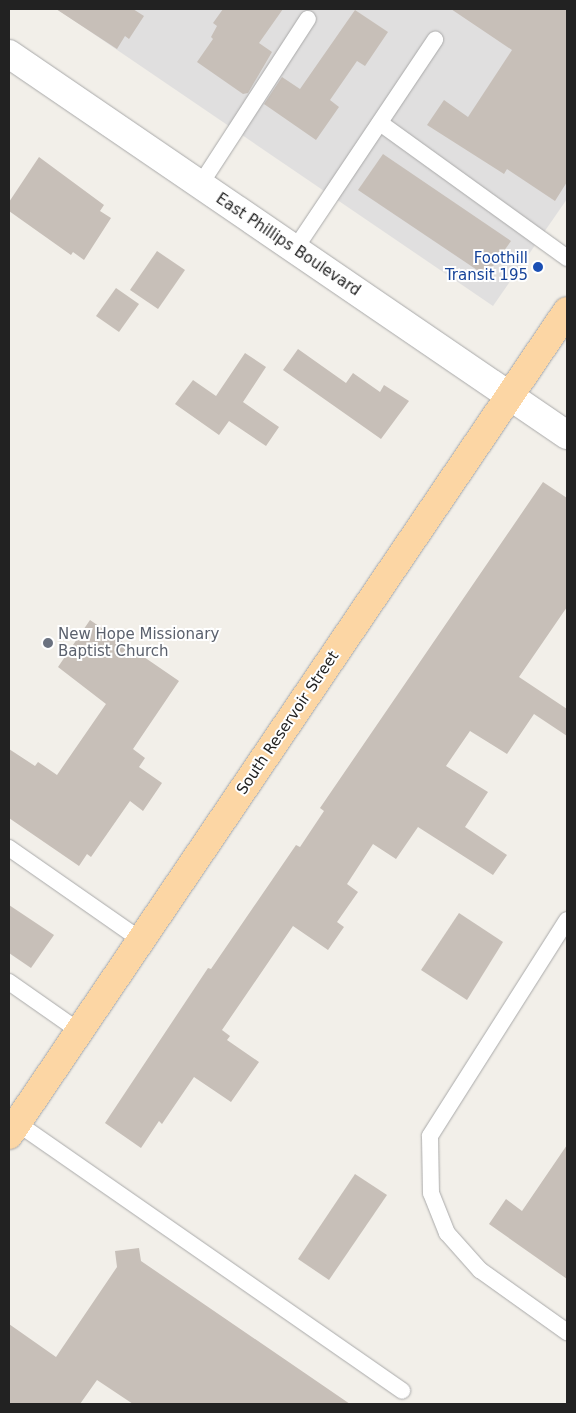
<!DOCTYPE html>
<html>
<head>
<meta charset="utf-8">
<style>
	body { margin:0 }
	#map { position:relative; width:576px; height:1413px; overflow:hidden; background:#f2efe9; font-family:"DejaVu Sans",sans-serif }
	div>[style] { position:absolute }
	.residential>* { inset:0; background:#e0dfdf }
	.building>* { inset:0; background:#c7bfb8 }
	.roads { filter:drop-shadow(0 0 1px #a9a9a9) drop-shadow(0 0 1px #a9a9a9) }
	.service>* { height:16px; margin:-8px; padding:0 8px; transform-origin:8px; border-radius:8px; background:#fff }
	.tertiary>* { height:28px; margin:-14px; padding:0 14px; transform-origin:14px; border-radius:14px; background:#fff }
	.primary>* { height:28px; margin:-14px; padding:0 14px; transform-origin:14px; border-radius:14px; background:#fcd6a4 }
	.dots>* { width:14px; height:14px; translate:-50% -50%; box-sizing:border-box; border:2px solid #fff; border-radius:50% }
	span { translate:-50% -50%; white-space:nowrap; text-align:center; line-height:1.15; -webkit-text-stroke:4px #fff; paint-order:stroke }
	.street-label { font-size:15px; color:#222 }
	.transit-label { font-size:15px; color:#164399 }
	.right { translate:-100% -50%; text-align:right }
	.worship-label { font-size:15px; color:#5b616d }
	.left { translate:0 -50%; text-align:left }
	.frame { position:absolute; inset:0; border:10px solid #222; pointer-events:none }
</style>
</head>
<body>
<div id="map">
	<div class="residential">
		<div style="clip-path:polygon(57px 9px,567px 9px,567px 199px,493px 306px)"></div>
	</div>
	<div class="building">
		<div style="clip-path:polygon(56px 9px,133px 9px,144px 16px,129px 39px,125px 36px,117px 49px)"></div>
		<div style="clip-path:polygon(223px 9px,283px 9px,259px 43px,272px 52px,248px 93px,243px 94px,197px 62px,213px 39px,211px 37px,217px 26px,213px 23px)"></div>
		<div style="clip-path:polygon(451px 9px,567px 9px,567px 182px,555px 201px,507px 169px,504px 174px,427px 125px,444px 100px,468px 117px,512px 50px)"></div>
		<div style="clip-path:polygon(355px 10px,388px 32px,365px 66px,357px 61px,330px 100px,339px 107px,316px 140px,264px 104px,282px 77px,300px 89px)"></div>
		<div style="clip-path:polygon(383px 154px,511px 241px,486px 276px,358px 190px)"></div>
		<div style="clip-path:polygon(39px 157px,104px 205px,100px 211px,111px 218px,84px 260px,73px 252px,71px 255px,9px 211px,9px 202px)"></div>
		<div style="clip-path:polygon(157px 251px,185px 270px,158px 309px,130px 290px)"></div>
		<div style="clip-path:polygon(116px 288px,139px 304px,119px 332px,96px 316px)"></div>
		<div style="clip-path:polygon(298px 349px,346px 383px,353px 373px,380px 392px,384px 385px,409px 401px,381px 439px,283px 370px)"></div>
		<div style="clip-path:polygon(245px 353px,266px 367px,243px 402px,279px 427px,266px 446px,229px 421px,219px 435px,175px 404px,193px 380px,216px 396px)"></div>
		<div style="clip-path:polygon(543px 482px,567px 498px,567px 607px,519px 677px,567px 709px,567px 736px,534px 714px,507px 754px,470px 731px,446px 766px,488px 792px,465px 827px,507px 855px,493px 875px,418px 827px,396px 859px,373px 844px,347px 884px,358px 892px,337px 922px,344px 927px,328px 950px,293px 926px,222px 1030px,230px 1036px,227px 1040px,259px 1062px,231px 1102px,194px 1077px,162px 1124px,159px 1121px,141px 1148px,105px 1123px,208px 968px,211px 969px,296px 845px,300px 847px,324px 811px,320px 808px)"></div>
		<div style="clip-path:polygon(90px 620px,179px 681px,133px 749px,145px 758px,139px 767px,162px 783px,143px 811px,130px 801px,91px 857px,87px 854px,79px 866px,9px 818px,9px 749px,35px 766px,38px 762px,57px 775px,106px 704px,58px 667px)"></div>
		<div style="clip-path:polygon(9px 905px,54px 935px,31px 968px,9px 953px)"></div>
		<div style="clip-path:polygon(459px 913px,503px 942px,467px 1000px,421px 970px)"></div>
		<div style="clip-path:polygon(567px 1145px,567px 1279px,489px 1224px,506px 1199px,522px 1211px)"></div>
		<div style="clip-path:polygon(355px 1174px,387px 1195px,329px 1280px,298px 1259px)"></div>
		<div style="clip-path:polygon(139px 1248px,141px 1261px,350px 1404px,133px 1404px,97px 1380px,80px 1404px,9px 1404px,9px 1324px,56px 1357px,117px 1267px,115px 1251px)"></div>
	</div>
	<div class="roads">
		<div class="service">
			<div style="left:380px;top:123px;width:231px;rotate:35.8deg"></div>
			<div style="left:200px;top:185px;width:198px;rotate:-57deg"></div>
			<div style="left:295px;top:249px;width:252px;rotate:-56.2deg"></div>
			<div style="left:9px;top:848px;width:161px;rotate:34.9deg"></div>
			<div style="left:567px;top:920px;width:256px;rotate:122.4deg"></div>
			<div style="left:430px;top:1136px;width:57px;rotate:89deg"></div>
			<div style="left:431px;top:1193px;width:43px;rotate:68.2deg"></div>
			<div style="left:447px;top:1233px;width:50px;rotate:48.3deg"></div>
			<div style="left:480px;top:1270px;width:107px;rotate:35.5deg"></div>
			<div style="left:9px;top:982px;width:85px;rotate:35deg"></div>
			<div style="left:17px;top:1123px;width:469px;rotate:34.8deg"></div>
		</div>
		<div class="tertiary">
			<div style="left:9px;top:54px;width:676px;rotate:34.33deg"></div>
		</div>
		<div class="primary">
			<div style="left:9px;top:1135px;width:995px;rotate:-55.89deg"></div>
		</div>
	</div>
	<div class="dots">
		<div style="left:538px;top:267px;background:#1a4fb4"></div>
		<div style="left:48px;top:643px;background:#6b7280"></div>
	</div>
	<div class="street-label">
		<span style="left:288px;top:245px;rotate:34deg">East Phillips Boulevard</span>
		<span style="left:288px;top:723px;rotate:-56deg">South Reservoir Street</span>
	</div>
	<div class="transit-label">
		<span class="right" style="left:528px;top:267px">Foothill<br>Transit 195</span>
	</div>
	<div class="worship-label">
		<span class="left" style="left:58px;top:643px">New Hope Missionary<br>Baptist Church</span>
	</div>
	<div class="frame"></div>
</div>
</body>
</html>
